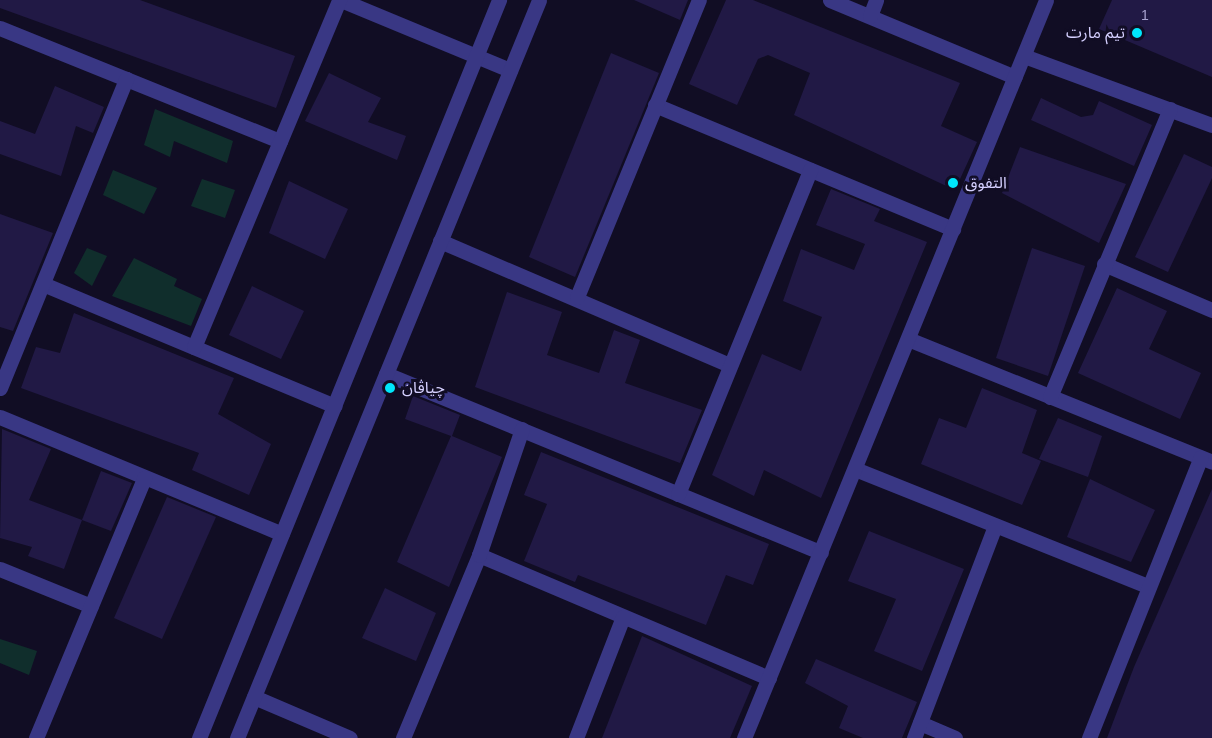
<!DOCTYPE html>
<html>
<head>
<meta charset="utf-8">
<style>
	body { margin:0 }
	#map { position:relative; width:1212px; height:738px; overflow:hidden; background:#110d24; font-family:Arial,"Noto Sans Arabic",sans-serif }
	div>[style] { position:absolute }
	.green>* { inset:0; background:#102e2c }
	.building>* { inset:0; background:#211945 }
	.minor>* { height:15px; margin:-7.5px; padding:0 7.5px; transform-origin:7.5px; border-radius:7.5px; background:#393784 }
	.tertiary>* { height:15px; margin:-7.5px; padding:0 7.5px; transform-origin:7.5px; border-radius:7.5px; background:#393784 }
	.dots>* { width:16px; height:16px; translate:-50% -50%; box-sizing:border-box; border:3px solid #110d24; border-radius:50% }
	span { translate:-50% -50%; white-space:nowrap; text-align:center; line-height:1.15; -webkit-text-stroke:6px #110d24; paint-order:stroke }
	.number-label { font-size:14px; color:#a8a2d0 }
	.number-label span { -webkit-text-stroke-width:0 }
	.poi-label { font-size:16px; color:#d5d0ff }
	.right { translate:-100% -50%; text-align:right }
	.left { translate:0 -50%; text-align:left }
</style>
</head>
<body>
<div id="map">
	<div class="green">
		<div style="clip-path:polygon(155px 109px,233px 141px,227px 163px,174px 141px,170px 157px,144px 145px)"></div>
		<div style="clip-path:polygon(113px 170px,157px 188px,144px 214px,103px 195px)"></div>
		<div style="clip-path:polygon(202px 179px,235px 190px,225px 218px,191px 206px)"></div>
		<div style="clip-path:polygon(87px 248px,107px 256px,92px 286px,74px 273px)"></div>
		<div style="clip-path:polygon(134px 258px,177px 279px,174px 286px,202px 299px,191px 326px,112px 296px)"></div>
		<div style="clip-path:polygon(0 639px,37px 651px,29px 675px,0 663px)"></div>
	</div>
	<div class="building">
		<div style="clip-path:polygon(0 0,140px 0,295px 56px,276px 108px,0 8px)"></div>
		<div style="clip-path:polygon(634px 0,688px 0,680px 20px)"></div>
		<div style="clip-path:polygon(726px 0,753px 0,960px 83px,941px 126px,977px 142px,955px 190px,794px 115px,810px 73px,768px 55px,758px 59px,737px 105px,689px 84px)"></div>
		<div style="clip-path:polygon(1112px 0,1212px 0,1212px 77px,1099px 29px)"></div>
		<div style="clip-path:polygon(611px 53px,659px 73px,575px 277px,529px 257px)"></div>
		<div style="clip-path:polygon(329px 73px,381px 98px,368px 122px,406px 136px,397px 160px,305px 121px)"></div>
		<div style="clip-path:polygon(55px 86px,104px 107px,93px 133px,76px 126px,61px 176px,0 154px,0 121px,35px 134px)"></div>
		<div style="clip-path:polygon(1041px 98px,1081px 117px,1093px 115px,1099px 101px,1152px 125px,1134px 166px,1031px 120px)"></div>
		<div style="clip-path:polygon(1020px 147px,1126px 184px,1099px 243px,1002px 193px)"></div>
		<div style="clip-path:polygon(1184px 154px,1212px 167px,1212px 178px,1168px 272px,1135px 257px)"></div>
		<div style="clip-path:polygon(289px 181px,348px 209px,325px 259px,269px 233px)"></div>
		<div style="clip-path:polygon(831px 189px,880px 209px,874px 221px,927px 242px,821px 498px,764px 470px,754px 496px,712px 475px,762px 354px,801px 371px,813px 340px,822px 317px,783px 301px,801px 249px,854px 270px,865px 244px,816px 225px)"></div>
		<div style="clip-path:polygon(0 214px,53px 233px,13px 331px,0 327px)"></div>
		<div style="clip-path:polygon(1032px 248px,1085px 266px,1048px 376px,996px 358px)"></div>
		<div style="clip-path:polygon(252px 286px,304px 311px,281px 359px,229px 335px)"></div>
		<div style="clip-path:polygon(1117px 288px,1167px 311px,1149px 349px,1201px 373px,1180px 419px,1078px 373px)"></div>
		<div style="clip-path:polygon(507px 292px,562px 312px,547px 355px,599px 373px,614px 330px,640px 340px,625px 383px,702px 410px,680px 463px,475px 387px)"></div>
		<div style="clip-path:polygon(74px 313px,234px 378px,218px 414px,271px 444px,249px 495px,192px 470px,199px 453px,21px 388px,36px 347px,60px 353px)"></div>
		<div style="clip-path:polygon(982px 388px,1037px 410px,1022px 453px,1041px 461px,1022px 505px,921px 464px,939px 418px,966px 428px)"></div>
		<div style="clip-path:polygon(413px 396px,460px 415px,452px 436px,502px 457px,449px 587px,397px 562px,451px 436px,405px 419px)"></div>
		<div style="clip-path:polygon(1058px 418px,1102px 436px,1088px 477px,1039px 459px)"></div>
		<div style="clip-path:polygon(2px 429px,51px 449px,29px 500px,82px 520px,64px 569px,28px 556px,32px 547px,0 538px)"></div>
		<div style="clip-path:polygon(541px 452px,769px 544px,753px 585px,726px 575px,706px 625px,578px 575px,575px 582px,524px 561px,547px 504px,524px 495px)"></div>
		<div style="clip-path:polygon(101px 471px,132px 483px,111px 531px,82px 520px)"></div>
		<div style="clip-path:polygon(1090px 479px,1155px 510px,1131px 562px,1067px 537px)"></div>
		<div style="clip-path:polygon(1212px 489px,1212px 738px,1107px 738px,1134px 667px)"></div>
		<div style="clip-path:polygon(167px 497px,216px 517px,162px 639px,114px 618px)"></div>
		<div style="clip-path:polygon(869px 531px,964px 569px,922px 671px,874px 651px,896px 599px,848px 581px)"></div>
		<div style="clip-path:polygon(385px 588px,436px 613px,416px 661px,362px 638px)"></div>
		<div style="clip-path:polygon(642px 636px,752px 686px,730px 738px,602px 738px)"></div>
		<div style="clip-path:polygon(816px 659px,917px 702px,902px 738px,863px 738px,839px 728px,848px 706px,805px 683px)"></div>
	</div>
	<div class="minor">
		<div style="left:341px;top:0;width:183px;rotate:22.5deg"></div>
		<div style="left:830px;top:0;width:200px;rotate:22.6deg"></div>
		<div style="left:870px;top:16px;width:17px;rotate:-69deg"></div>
		<div style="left:0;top:28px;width:302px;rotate:22deg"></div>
		<div style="left:1024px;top:56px;width:200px;rotate:20.2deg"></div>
		<div style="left:655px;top:105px;width:323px;rotate:22.6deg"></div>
		<div style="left:440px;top:241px;width:314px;rotate:23.2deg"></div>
		<div style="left:1104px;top:264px;width:117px;rotate:23.1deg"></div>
		<div style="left:43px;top:284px;width:316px;rotate:22.7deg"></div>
		<div style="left:577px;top:297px;width:321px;rotate:-67.7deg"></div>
		<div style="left:908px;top:339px;width:328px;rotate:22deg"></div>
		<div style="left:194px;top:347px;width:376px;rotate:-67.3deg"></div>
		<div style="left:386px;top:374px;width:470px;rotate:22.3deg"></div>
		<div style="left:0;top:388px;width:334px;rotate:-67.8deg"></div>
		<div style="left:1050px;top:397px;width:312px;rotate:-67.4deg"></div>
		<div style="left:0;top:417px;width:305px;rotate:22.5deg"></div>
		<div style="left:855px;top:469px;width:315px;rotate:21.8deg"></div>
		<div style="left:678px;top:494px;width:350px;rotate:-67.8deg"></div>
		<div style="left:479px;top:555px;width:315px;rotate:23deg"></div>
		<div style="left:0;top:569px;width:98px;rotate:22.1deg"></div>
		<div style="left:254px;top:697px;width:104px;rotate:23.1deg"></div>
		<div style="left:920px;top:723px;width:38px;rotate:23deg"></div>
		<div style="left:36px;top:738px;width:282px;rotate:-67.4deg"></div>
		<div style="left:403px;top:738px;width:198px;rotate:-67.4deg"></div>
		<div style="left:479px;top:555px;width:133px;rotate:-71.2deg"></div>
		<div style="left:576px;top:738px;width:130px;rotate:-68.8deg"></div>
		<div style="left:744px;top:738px;width:797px;rotate:-67.74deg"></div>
		<div style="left:914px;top:738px;width:227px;rotate:-69.1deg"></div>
		<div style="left:1089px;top:738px;width:302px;rotate:-68.3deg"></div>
	</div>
	<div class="tertiary">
		<div style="left:199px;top:738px;width:797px;rotate:-67.88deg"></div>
		<div style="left:237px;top:738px;width:797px;rotate:-67.74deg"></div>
	</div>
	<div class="dots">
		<div style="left:1137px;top:33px;background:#00e7fb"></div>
		<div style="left:953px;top:183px;background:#00e7fb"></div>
		<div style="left:390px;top:388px;background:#00e7fb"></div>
	</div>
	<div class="number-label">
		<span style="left:1145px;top:15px">1</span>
	</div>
	<div class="poi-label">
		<span class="right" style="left:1125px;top:33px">تيم مارت</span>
		<span class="left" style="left:965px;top:183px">التفوق</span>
		<span class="left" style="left:402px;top:388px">چياڤان</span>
	</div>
</div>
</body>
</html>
